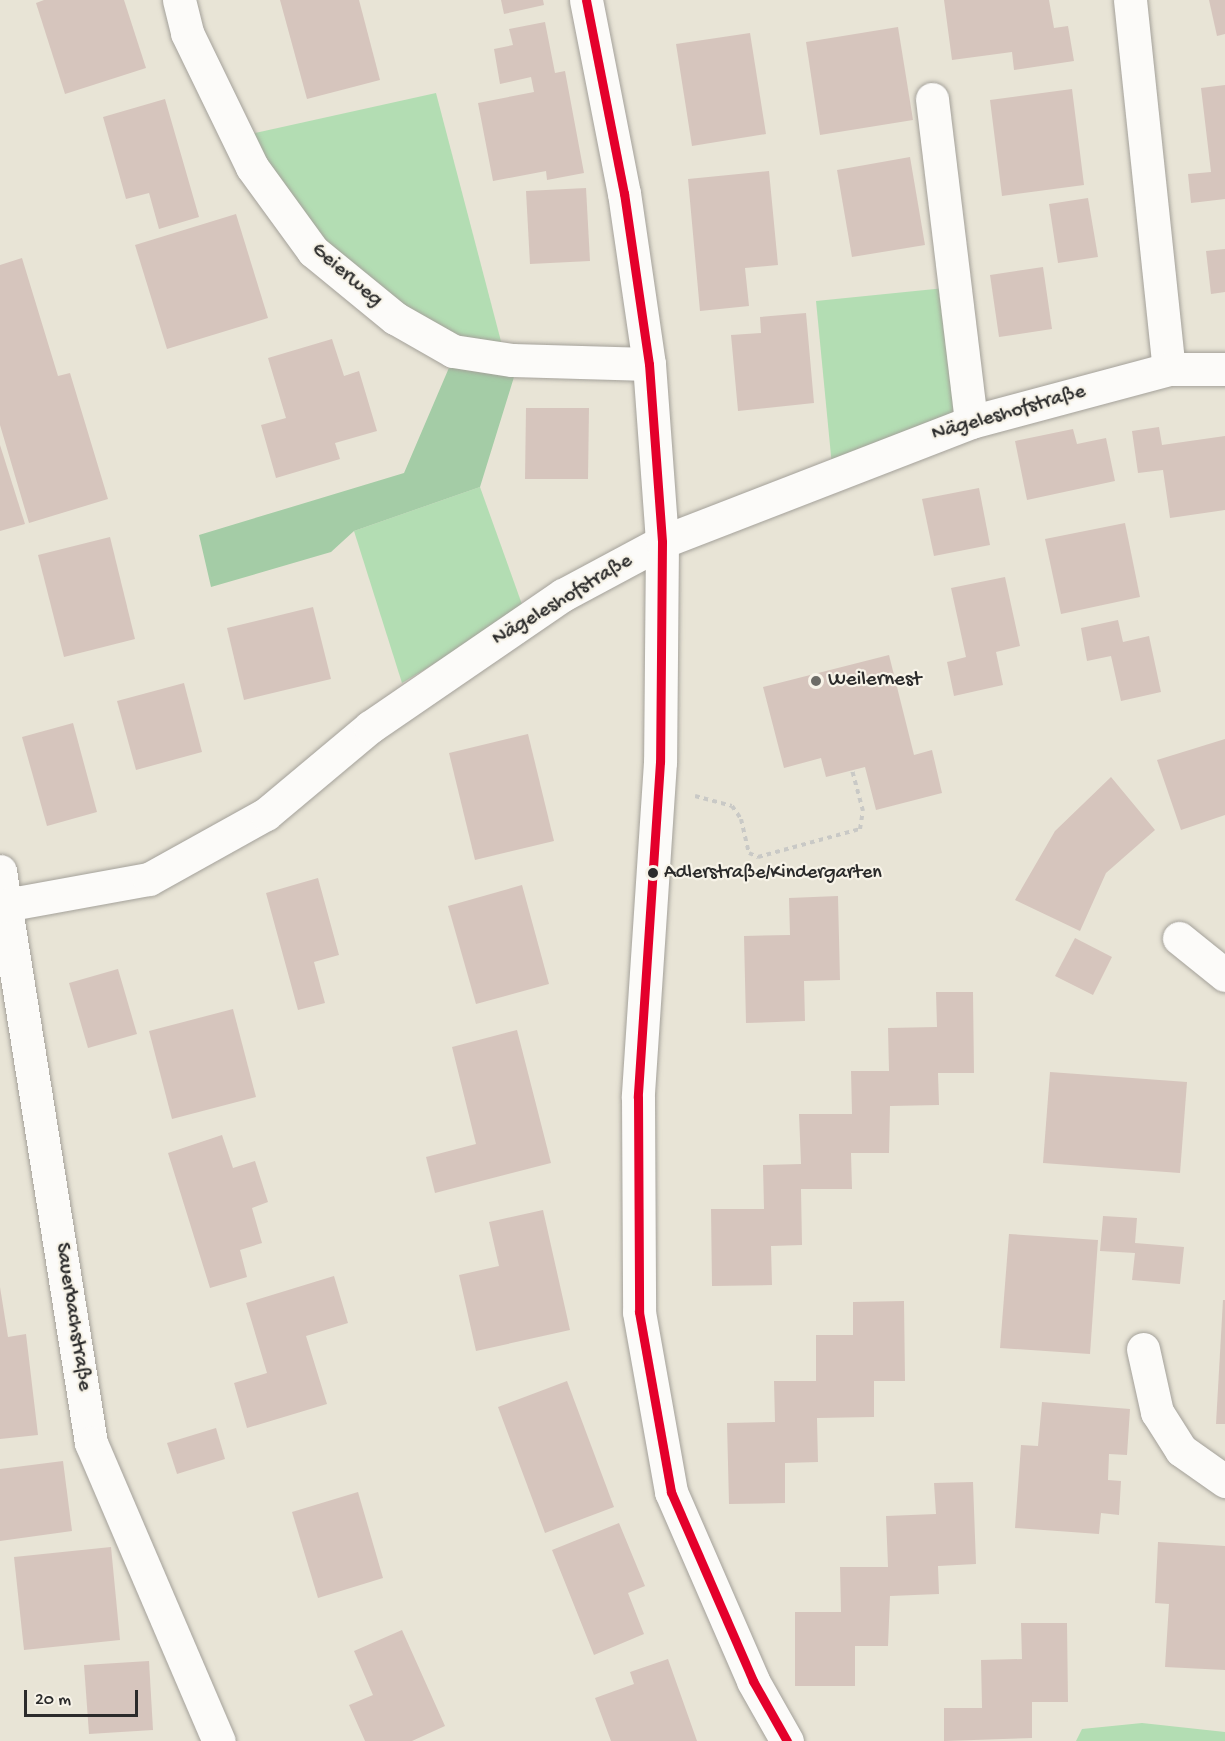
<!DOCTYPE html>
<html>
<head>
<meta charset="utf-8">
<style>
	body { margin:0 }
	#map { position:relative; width:1225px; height:1741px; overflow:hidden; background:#e8e4d6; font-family:"Gochi Hand",sans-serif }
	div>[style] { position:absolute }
	.green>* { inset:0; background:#b3ddb3 }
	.forest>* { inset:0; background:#a4cca6 }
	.building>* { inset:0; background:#d6c5bd }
	.path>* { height:4px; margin-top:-2px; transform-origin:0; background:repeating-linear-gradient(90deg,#c9c9c6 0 4.5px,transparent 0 9px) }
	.roads { filter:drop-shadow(0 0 2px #a4a19a) drop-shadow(0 0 2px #a4a19a) }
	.minor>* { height:33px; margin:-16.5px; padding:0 16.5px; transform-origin:16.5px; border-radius:16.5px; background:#fcfbf9 }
	.bus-1>* { height:9px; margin:-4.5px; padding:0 4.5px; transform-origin:4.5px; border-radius:4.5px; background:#e4002b }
	.dots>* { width:16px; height:16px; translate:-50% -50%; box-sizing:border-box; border:3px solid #f7f3e8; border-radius:50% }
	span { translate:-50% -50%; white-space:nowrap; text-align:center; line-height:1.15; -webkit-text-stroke:4.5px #f7f3e8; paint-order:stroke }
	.bus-label { font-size:20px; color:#2b2b2b }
	.left { translate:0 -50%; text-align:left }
	.street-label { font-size:21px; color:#2b2b2b }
	.poi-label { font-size:21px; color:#2b2b2b }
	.scale { position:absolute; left:24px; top:1690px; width:114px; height:27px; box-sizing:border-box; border:3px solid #2b2b2b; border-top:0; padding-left:8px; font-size:18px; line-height:21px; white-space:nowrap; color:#2b2b2b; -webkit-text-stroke:4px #f7f3e8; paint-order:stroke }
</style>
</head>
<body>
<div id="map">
	<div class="green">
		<div style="clip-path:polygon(436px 93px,503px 349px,454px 342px,319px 243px,246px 135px)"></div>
		<div style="clip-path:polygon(945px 288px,963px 418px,832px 466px,816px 301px)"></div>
		<div style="clip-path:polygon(480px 487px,524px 610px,402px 683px,354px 531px)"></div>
		<div style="clip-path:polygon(1142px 1723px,1225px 1732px,1225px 1741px,1076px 1741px,1082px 1729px)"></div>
	</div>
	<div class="forest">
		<div style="clip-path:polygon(451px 363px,514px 377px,480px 487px,354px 531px,331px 552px,211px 587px,199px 535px,404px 473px)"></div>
	</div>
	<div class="building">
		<div style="clip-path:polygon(44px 0,124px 0,146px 68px,65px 94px,36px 3px)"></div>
		<div style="clip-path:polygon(280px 0,359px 0,380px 80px,307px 99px)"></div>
		<div style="clip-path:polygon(501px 0,543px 0,544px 5px,504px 14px)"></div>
		<div style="clip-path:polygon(944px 0,1049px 0,1054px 28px,1068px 26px,1074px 61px,1014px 70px,1012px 52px,952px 60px)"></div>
		<div style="clip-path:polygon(1209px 0,1225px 0,1225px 34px,1217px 36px)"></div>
		<div style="clip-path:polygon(545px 22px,555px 73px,565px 71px,584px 173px,547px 180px,546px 171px,493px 181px,478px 103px,534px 92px,531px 77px,500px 84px,494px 49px,513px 45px,509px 29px)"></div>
		<div style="clip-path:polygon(898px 27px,913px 120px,820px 135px,806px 42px)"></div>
		<div style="clip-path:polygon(750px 33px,766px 134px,692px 146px,676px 44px)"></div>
		<div style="clip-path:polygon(1225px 85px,1225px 199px,1191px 203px,1188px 174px,1211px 172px,1201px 88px)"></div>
		<div style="clip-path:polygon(1072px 89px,1084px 185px,1002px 196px,990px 100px)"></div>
		<div style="clip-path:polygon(165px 99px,199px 217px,159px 229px,149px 193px,126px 199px,103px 117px)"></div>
		<div style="clip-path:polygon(910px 157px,925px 245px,852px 257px,837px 170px)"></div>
		<div style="clip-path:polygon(769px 171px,778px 265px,745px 268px,749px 306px,700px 311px,688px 179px)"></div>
		<div style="clip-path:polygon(586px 188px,590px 261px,530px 264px,526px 191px)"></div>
		<div style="clip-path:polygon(1088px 198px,1098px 257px,1058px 263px,1049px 204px)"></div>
		<div style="clip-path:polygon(236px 214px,268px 318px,167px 349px,135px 245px)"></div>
		<div style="clip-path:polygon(1225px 249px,1225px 292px,1211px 294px,1206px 251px)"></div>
		<div style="clip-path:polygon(22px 258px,58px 376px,70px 373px,108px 499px,29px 523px,0 425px,0 265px)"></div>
		<div style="clip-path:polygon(1043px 267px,1052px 329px,999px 337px,990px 275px)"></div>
		<div style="clip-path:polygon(806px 313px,814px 403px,738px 411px,731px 335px,761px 333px,760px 317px)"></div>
		<div style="clip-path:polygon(332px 339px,344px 376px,359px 371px,377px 431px,335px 443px,340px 459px,276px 478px,261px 425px,286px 418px,268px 358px)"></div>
		<div style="clip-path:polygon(526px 408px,589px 408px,588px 479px,525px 479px)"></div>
		<div style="clip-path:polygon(1159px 427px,1162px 445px,1225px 436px,1225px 510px,1170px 518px,1163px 470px,1138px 473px,1132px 431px)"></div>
		<div style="clip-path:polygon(1073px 429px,1077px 444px,1106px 438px,1115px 481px,1027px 500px,1015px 441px)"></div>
		<div style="clip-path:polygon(0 445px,25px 524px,0 531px)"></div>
		<div style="clip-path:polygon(979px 488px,990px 545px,934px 556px,922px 499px)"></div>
		<div style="clip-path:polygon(1125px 523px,1140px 597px,1061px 614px,1045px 539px)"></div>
		<div style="clip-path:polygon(110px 537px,135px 639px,64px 657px,38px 555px)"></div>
		<div style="clip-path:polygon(1005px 577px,1020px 646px,996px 652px,1003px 685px,954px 696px,947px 662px,966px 657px,951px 588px)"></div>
		<div style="clip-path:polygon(313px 607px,331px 679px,244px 700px,227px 628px)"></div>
		<div style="clip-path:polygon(1118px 620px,1123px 642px,1149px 636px,1161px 692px,1121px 701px,1111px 656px,1087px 661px,1081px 628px)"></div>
		<div style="clip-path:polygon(889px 655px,914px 755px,932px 750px,942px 793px,876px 810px,865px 767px,826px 777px,821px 758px,784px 768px,763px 687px)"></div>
		<div style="clip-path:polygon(184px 683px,202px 752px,136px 770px,117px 701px)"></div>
		<div style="clip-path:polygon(73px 723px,97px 812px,47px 826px,22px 737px)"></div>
		<div style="clip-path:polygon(528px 734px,554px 841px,475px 860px,449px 753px)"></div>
		<div style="clip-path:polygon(1225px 739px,1225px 815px,1181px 830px,1157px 760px)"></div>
		<div style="clip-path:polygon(1111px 777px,1155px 830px,1106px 873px,1080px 931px,1015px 900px,1055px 831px)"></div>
		<div style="clip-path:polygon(318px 878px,339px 955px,314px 962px,325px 1003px,298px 1010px,266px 893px)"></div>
		<div style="clip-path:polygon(522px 885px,549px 984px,476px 1004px,448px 906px)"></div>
		<div style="clip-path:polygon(838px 896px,840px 980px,804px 981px,805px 1021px,746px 1023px,744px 936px,790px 935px,789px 898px)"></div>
		<div style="clip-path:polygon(1075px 938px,1112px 957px,1093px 995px,1055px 976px)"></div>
		<div style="clip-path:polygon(118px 969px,137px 1034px,88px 1048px,69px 983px)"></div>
		<div style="clip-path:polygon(936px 992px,973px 992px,974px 1073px,938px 1073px,939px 1105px,890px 1106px,889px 1153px,851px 1153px,852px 1189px,801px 1189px,802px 1245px,771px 1246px,772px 1285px,712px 1286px,711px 1209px,764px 1209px,763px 1165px,801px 1164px,799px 1114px,852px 1114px,851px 1071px,889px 1071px,888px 1028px,937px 1027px)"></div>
		<div style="clip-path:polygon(233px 1009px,256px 1097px,172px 1119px,149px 1031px)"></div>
		<div style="clip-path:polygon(517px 1030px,551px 1163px,435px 1193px,426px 1157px,476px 1144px,452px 1047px)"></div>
		<div style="clip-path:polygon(1050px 1072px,1187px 1082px,1180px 1173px,1043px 1163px)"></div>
		<div style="clip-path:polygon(222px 1135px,233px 1168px,255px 1161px,268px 1202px,252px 1208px,262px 1243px,240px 1250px,247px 1277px,210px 1288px,168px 1153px)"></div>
		<div style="clip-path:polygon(543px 1210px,570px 1330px,476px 1351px,459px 1275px,499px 1266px,489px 1222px)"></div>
		<div style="clip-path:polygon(1103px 1216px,1137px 1218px,1135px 1243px,1184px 1247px,1180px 1284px,1132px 1280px,1135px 1253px,1100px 1251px)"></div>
		<div style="clip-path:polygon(1009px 1234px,1098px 1240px,1090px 1354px,1000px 1348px)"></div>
		<div style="clip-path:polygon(334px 1276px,348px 1323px,306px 1336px,327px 1404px,247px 1428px,234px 1383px,267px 1373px,246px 1303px)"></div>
		<div style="clip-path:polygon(0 1287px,8px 1337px,26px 1334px,38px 1435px,0 1439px)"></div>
		<div style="clip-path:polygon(1223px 1300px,1225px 1300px,1225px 1424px,1216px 1424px)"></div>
		<div style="clip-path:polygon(904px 1301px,905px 1381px,874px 1381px,874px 1417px,817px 1418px,818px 1462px,785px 1463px,785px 1503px,729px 1504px,727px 1423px,775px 1422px,774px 1381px,816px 1381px,816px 1335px,853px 1335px,853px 1302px)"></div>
		<div style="clip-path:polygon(567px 1381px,614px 1507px,545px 1533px,498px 1407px)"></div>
		<div style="clip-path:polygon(1042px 1402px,1130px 1409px,1127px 1455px,1109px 1454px,1108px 1480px,1121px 1481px,1119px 1515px,1101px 1513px,1099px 1534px,1015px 1528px,1021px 1445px,1038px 1446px)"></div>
		<div style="clip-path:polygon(216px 1428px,225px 1459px,177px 1474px,167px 1443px)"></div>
		<div style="clip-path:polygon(63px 1461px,72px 1531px,0 1541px,0 1469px)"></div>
		<div style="clip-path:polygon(973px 1482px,976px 1564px,938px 1566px,939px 1594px,890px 1596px,888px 1646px,855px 1646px,855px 1686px,795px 1686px,795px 1612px,841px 1612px,840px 1567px,888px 1567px,886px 1516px,936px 1514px,934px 1483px)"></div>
		<div style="clip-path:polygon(358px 1492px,383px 1578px,318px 1598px,292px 1512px)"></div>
		<div style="clip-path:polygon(619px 1523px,645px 1586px,628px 1593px,644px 1634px,594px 1655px,552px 1550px)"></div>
		<div style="clip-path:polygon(1158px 1542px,1225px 1546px,1225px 1670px,1165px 1667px,1169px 1604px,1155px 1603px)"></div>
		<div style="clip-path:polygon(111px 1547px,120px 1640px,24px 1650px,14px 1557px)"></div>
		<div style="clip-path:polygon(1021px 1623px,1067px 1623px,1068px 1702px,1032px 1702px,1032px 1738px,944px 1741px,944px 1708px,982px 1708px,981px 1660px,1022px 1659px)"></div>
		<div style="clip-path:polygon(402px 1630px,445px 1726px,412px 1741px,365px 1741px,349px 1705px,373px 1695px,354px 1651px)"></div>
		<div style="clip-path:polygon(668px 1659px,697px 1741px,611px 1741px,595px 1698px,634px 1684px,630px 1672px)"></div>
		<div style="clip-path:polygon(149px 1661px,153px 1730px,89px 1734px,84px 1665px)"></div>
	</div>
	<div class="path">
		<div style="left:695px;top:796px;width:38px;rotate:15deg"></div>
		<div style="left:732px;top:806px;width:16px;rotate:55deg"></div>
		<div style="left:741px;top:819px;width:35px;rotate:77deg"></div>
		<div style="left:749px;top:853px;width:10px;rotate:24deg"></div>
		<div style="left:758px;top:857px;width:106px;rotate:-15.4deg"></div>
		<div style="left:860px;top:829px;width:18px;rotate:-81deg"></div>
		<div style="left:863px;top:811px;width:42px;rotate:-105deg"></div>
	</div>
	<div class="roads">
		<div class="minor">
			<div style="left:179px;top:0;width:34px;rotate:76deg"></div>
			<div style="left:187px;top:33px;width:149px;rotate:64.1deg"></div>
			<div style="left:252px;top:167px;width:104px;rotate:54deg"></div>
			<div style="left:313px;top:251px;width:106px;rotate:39.3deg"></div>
			<div style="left:395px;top:318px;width:67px;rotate:29.6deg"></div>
			<div style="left:453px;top:351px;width:60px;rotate:8.7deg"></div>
			<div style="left:512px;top:360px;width:137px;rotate:1.7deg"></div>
			<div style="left:586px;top:0;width:197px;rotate:78.9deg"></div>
			<div style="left:624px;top:193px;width:173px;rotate:81.7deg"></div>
			<div style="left:649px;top:364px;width:178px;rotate:85.8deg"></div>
			<div style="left:662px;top:542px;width:220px;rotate:90.5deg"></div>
			<div style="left:660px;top:762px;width:336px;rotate:93.8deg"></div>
			<div style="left:638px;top:1097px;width:215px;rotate:89.7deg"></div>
			<div style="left:639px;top:1312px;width:183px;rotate:79.9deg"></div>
			<div style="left:671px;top:1492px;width:206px;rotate:66.5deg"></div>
			<div style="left:753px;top:1681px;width:69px;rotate:60.5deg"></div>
			<div style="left:1130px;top:0;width:371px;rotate:84deg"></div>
			<div style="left:932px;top:99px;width:325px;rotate:83.1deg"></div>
			<div style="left:0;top:871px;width:579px;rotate:80.96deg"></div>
			<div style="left:91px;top:1443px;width:324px;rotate:66.8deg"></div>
			<div style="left:0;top:906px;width:151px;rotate:-10.3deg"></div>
			<div style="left:149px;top:879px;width:134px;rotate:-29.1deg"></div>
			<div style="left:266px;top:814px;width:136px;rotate:-39.9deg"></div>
			<div style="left:370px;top:727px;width:234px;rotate:-34.4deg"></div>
			<div style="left:563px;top:595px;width:112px;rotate:-28.2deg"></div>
			<div style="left:662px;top:542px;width:331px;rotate:-21.2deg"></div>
			<div style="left:971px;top:422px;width:205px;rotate:-15deg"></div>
			<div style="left:1169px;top:369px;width:56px"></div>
			<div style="left:1179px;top:938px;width:59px;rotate:38.8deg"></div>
			<div style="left:1143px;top:1349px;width:65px;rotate:77.5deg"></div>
			<div style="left:1157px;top:1412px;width:45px;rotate:57.7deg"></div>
			<div style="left:1181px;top:1450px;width:54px;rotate:35.2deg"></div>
		</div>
	</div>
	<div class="bus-1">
		<div style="left:586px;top:0;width:197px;rotate:78.9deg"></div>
		<div style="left:624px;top:193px;width:173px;rotate:81.7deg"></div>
		<div style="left:649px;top:364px;width:178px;rotate:85.8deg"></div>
		<div style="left:662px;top:542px;width:220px;rotate:90.5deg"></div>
		<div style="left:660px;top:762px;width:336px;rotate:93.8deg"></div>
		<div style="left:638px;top:1097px;width:215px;rotate:89.7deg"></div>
		<div style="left:639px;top:1312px;width:183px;rotate:79.9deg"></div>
		<div style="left:671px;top:1492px;width:206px;rotate:66.5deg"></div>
		<div style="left:753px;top:1681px;width:69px;rotate:60.5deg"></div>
	</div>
	<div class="dots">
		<div style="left:816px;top:681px;background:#6d6c67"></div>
		<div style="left:653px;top:873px;background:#2b2b2b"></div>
	</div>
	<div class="bus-label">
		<span class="left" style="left:664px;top:873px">Adlerstraße/Kindergarten</span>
	</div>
	<div class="street-label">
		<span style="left:346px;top:276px;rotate:41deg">Geierweg</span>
		<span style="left:1009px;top:414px;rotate:-16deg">Nägeleshofstraße</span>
		<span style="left:563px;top:601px;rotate:-31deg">Nägeleshofstraße</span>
		<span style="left:72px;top:1317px;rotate:81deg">Sauerbachstraße</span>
	</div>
	<div class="poi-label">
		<span class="left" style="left:828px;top:681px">Weilernest</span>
	</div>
	<div class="scale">20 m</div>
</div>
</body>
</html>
